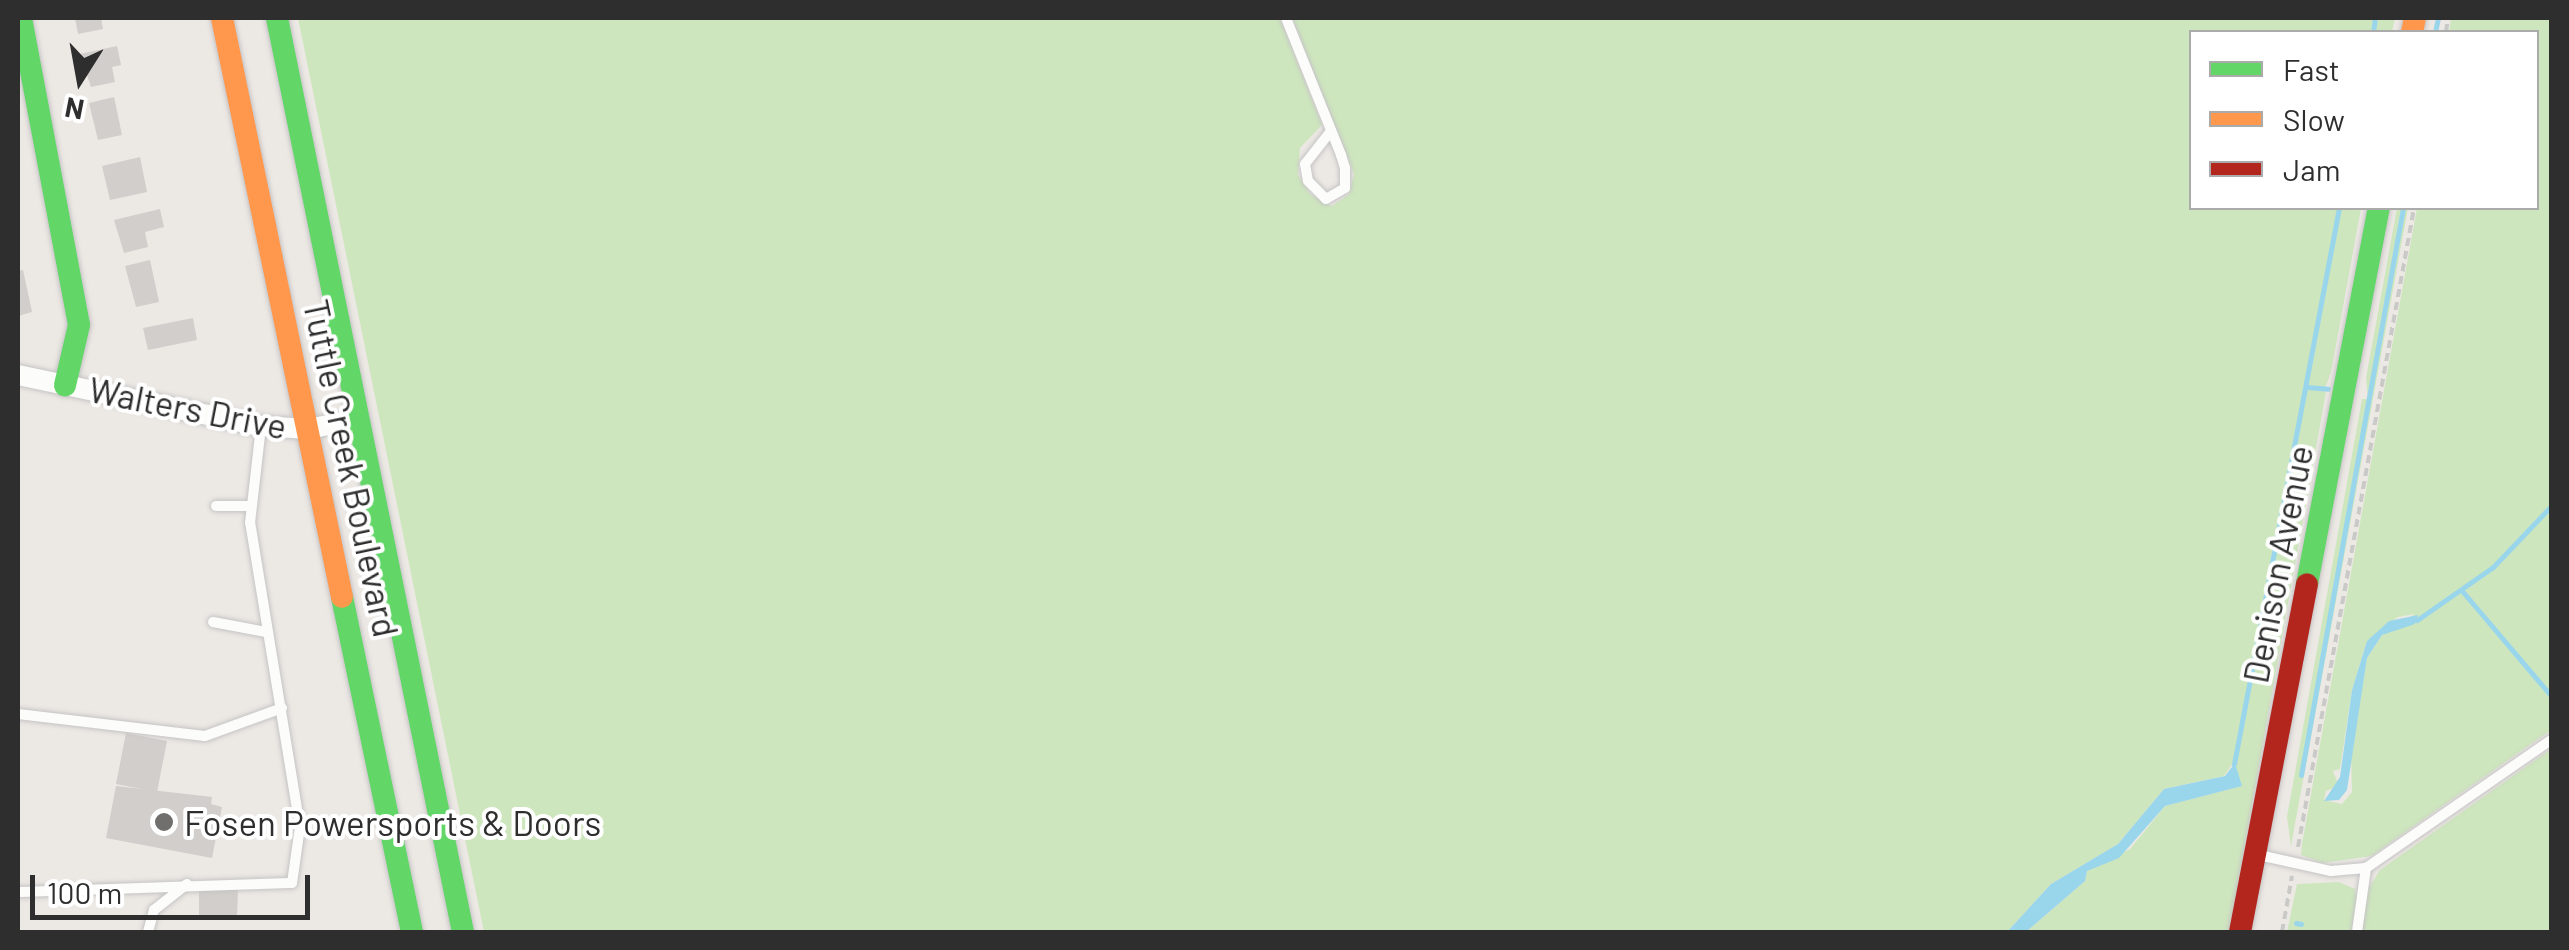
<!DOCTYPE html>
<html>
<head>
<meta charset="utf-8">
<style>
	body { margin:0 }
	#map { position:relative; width:2569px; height:950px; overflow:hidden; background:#ece8e4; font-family:Barlow,sans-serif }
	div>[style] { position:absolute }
	.green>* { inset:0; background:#cee6be }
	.water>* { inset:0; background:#99d6ec }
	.stream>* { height:5px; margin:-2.5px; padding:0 2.5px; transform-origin:2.5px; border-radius:2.5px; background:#99d6ec }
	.building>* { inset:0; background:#d1cecb }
	.path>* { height:4px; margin-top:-2px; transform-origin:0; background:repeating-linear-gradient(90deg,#c9c9c8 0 8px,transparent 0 13px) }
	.roads { filter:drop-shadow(0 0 2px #c5c4c5) drop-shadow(0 0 2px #c5c4c5) }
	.lane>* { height:10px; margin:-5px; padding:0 5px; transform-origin:5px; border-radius:5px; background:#fcfcfb }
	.street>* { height:20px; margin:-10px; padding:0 10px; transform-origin:10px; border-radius:10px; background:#fcfcfb }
	.fast>* { height:22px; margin:-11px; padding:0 11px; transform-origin:11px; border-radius:11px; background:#63d668 }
	.slow>* { height:22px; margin:-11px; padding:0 11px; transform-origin:11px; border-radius:11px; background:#ff974d }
	.jam>* { height:22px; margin:-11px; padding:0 11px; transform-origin:11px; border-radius:11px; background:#b3261e }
	.dots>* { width:28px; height:28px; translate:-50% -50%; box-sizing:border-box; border:5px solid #fff; border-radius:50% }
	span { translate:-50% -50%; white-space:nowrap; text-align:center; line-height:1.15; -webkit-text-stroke:8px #fff; paint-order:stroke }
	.street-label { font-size:35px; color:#2e2e2e }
	.poi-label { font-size:35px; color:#2e2e2e }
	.left { translate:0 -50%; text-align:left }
	.frame { position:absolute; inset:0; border:20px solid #2e2e2e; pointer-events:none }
	.legend { position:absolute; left:2189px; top:30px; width:350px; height:180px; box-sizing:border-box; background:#fff; border:2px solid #ababab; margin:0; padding:12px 18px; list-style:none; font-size:30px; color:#2e2e2e }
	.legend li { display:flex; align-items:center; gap:20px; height:50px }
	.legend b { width:50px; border:2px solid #ababab }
	.north { position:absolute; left:30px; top:30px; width:100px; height:100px; -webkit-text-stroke:8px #fff; paint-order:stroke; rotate:191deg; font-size:28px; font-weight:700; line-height:40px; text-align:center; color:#2e2e2e }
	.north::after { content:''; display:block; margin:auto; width:35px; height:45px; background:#2e2e2e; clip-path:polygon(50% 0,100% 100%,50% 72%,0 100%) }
	.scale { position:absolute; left:30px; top:875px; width:280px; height:45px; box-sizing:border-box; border:5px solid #2e2e2e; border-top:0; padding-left:12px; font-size:30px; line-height:35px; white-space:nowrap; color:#2e2e2e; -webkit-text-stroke:8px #fff; paint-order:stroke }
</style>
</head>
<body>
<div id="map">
	<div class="green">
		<div style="clip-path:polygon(298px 18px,1280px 18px,1322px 125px,1300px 148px,1298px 175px,1310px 194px,1332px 206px,1349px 194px,1354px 174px,1292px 18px,2395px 18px,2392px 32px,2192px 32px,2192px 208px,2361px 208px,2331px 372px,2326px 386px,2317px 388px,2326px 392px,2229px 932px,2026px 932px,2085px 881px,2087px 871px,2130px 849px,2165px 806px,2241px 786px,2234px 762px,2224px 776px,2164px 789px,2118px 844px,2051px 884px,2007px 932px,484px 932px)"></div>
		<div style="clip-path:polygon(evenodd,2451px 18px,2551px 18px,2551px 730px,2371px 856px,2323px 863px,2301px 855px,2302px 844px,2417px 208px,2536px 208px,2536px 32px,2449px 32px,2451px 18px,2415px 614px,2382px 635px,2367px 658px,2351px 752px,2352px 792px,2342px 804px,2324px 800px,2326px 791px,2339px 786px,2333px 771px,2340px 769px,2352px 690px,2367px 641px,2398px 617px,2415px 614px)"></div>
		<div style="clip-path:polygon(2397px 208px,2408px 208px,2291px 846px,2287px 817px,2362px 399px,2368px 399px,2366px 378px)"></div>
		<div style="clip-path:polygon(2551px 749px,2551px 932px,2361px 932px,2369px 888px,2380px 870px)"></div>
		<div style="clip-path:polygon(2339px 882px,2355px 889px,2357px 899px,2351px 932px,2287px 932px,2297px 884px)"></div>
	</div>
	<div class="water">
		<div style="clip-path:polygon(2418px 615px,2415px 624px,2382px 635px,2367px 658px,2347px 790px,2339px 800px,2324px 801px,2340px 777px,2352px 690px,2367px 641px,2389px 621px)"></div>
		<div style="clip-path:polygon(2235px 763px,2242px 786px,2165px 806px,2119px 858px,2087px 871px,2085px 881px,2026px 932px,2007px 932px,2051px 884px,2118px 844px,2164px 789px,2225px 776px)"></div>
	</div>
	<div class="stream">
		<div style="left:2373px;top:32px;width:14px;rotate:-82deg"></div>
		<div style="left:2435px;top:32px;width:14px;rotate:-78deg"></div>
		<div style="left:2307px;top:387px;width:21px;rotate:5deg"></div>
		<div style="left:2463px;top:592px;width:138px;rotate:49.7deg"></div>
		<div style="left:2417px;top:620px;width:93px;rotate:-34.9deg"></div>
		<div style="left:2493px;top:567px;width:86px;rotate:-46.4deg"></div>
		<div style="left:2234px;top:764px;width:566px;rotate:-79.31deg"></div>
		<div style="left:2301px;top:775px;width:576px;rotate:-79.8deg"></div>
		<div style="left:2296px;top:923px;width:5px;rotate:11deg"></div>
	</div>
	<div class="building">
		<div style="clip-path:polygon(75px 18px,101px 18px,103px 29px,78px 34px)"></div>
		<div style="clip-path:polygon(117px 46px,121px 65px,112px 67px,115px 82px,91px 87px,80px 54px)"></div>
		<div style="clip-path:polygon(114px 97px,122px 135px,98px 140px,89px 103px)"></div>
		<div style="clip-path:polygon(140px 157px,147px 192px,110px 200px,102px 166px)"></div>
		<div style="clip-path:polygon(160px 209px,164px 227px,145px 232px,148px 247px,124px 253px,114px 220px)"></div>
		<div style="clip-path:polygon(150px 260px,159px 302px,136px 307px,125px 266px)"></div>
		<div style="clip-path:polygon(23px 270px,32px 312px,18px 316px,18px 271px)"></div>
		<div style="clip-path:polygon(193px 318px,197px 340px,148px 350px,143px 328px)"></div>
		<div style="clip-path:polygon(126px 733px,167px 741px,157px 792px,116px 784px)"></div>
		<div style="clip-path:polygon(116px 786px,212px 797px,211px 804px,222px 807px,212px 858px,106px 838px)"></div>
		<div style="clip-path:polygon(199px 889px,238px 890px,237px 916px,199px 915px)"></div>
	</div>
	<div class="path">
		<div style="left:2446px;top:32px;width:14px;rotate:-82deg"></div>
		<div style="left:2298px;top:847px;width:649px;rotate:-79.71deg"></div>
		<div style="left:2282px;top:932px;width:57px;rotate:-79.9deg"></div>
	</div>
	<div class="roads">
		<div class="lane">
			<div style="left:1286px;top:18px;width:148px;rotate:68.1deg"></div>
			<div style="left:1341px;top:155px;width:14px;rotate:73deg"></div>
			<div style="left:1345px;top:168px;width:20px;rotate:90deg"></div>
			<div style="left:1345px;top:188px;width:22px;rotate:150deg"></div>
			<div style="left:1326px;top:199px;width:25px;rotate:-135deg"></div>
			<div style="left:1308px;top:181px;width:17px;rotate:-100deg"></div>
			<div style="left:1305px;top:164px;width:42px;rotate:-51.8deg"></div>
			<div style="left:216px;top:506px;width:35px"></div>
			<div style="left:213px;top:622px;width:54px;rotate:10.7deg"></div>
			<div style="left:18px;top:714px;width:188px;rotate:6.7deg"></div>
			<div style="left:205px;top:736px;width:82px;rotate:-20deg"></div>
			<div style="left:2259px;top:855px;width:74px;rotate:12.5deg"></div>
			<div style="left:2331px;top:871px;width:35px;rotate:-5deg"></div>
			<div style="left:2366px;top:868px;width:226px;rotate:-34.7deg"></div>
			<div style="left:18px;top:892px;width:274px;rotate:-1.9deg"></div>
			<div style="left:292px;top:883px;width:57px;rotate:-81.9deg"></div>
			<div style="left:300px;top:827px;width:308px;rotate:-99.3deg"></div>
			<div style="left:250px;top:523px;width:98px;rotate:-83.5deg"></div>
			<div style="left:148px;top:932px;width:23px;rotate:-75deg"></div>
			<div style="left:154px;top:910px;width:42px;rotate:-38.2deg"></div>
			<div style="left:2357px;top:932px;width:65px;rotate:-82deg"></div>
		</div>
		<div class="street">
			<div style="left:18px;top:375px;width:248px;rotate:11.9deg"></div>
			<div style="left:261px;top:426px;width:47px;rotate:3.7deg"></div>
			<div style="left:308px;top:429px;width:51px;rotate:-11.3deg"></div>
		</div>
		<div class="fast">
			<div style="left:21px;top:18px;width:312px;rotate:79.3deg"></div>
			<div style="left:79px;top:325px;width:62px;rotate:103.1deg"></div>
			<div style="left:277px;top:18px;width:933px;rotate:78.5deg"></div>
			<div style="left:2307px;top:584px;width:383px;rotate:-79.2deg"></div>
			<div style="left:342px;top:597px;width:342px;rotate:78.2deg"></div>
		</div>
		<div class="slow">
			<div style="left:222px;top:18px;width:591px;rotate:78.29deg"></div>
			<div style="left:2412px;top:32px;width:14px;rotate:-78deg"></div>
		</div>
		<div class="jam">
			<div style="left:2240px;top:932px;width:354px;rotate:-79.1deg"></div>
		</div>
	</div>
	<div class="dots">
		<div style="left:164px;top:822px;background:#706f6e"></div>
	</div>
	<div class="street-label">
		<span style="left:188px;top:407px;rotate:11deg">Walters Drive</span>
		<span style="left:352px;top:468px;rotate:78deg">Tuttle Creek Boulevard</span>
		<span style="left:2277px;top:564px;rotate:-79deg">Denison Avenue</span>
	</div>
	<div class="poi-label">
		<span class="left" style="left:184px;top:822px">Fosen Powersports &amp; Doors</span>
	</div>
	<div class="frame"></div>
	<ul class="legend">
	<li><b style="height:12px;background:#63d668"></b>Fast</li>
	<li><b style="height:12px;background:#ff974d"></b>Slow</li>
	<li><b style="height:12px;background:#b3261e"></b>Jam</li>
	</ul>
	<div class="north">N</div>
	<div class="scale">100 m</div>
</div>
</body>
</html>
